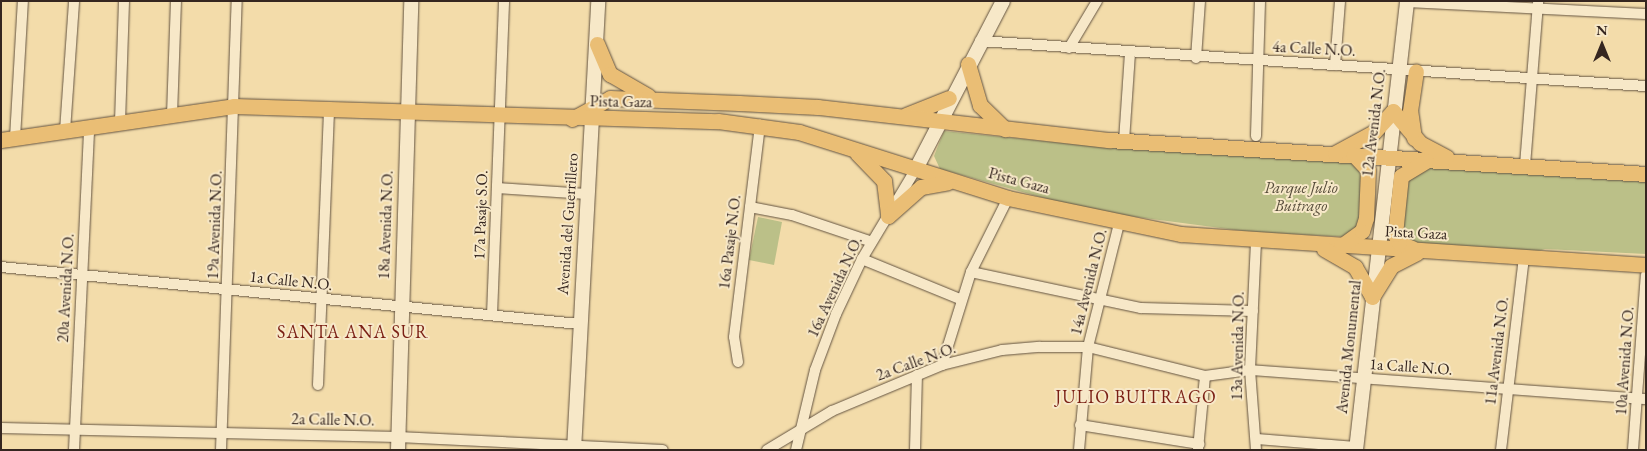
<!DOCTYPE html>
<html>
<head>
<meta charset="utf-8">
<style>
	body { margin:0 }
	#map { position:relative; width:1647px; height:451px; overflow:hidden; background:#f3dcaa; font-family:"EB Garamond",serif }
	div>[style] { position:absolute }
	.green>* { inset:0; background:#bbc088 }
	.roads { filter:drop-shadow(0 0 1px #645442) drop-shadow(0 0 1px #645442) }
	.street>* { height:10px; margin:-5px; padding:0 5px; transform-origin:5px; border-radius:5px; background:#f7e8c8 }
	.secondary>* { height:14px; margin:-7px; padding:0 7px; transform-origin:7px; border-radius:7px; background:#f7e8c8 }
	.primary>* { height:15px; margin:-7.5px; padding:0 7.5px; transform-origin:7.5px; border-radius:7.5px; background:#eabe75 }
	span { translate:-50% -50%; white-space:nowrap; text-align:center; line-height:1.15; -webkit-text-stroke:4px #f7e8c8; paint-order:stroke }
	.street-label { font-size:16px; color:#352620 }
	.park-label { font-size:16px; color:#564c3a; font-style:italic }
	.neighbourhood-label { font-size:18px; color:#7a1f14; letter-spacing:1px }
	.frame { position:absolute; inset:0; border:2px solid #352620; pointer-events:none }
	.north { position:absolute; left:1577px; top:20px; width:50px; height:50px; -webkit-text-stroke:4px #f7e8c8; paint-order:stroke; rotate:0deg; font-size:14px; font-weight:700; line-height:20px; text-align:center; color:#352620 }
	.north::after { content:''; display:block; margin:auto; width:18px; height:22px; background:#352620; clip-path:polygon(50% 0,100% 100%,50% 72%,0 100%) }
</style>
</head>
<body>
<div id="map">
	<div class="green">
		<div style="clip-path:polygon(944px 131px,1112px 148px,1357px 162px,1364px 170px,1360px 230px,1349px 237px,1251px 232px,1091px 211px,940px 169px,934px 156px)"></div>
		<div style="clip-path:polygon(1427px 167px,1646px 182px,1646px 254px,1545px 249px,1532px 253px,1411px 244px,1402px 235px,1407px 180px)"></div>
		<div style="clip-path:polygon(758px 217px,782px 222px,774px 265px,749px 260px)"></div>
	</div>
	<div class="roads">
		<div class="street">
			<div style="left:1407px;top:2px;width:239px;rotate:2.9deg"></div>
			<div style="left:980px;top:41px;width:668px;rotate:3.87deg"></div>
			<div style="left:1069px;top:48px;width:55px;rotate:-59.2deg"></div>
			<div style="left:1196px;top:58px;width:57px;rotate:-86deg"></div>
			<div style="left:1335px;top:65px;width:64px;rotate:-85.5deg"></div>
			<div style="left:172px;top:115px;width:114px;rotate:-88deg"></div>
			<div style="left:120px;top:122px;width:121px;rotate:-88.1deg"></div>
			<div style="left:65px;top:131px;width:130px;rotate:-86deg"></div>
			<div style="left:1256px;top:136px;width:135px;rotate:-88.3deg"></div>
			<div style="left:15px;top:138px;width:137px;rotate:-86.7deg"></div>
			<div style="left:1124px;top:141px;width:88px;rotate:-86.1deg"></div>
			<div style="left:1525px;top:165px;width:164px;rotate:-85.4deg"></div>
			<div style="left:497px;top:188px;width:90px;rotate:3.8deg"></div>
			<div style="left:750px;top:207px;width:43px;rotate:10.8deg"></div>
			<div style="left:792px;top:215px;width:84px;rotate:18.6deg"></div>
			<div style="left:1256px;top:242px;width:128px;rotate:92.7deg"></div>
			<div style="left:1250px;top:370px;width:80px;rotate:85.7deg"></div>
			<div style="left:862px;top:259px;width:106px;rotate:22.2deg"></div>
			<div style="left:1px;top:267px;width:581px;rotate:5.63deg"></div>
			<div style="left:971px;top:272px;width:174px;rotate:12deg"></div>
			<div style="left:1141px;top:308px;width:112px;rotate:1.5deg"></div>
			<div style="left:492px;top:315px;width:314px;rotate:-87.8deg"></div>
			<div style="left:738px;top:362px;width:25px;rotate:-99deg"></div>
			<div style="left:734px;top:337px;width:214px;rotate:-83deg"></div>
			<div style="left:942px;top:365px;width:97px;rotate:-72.7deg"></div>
			<div style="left:971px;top:272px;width:83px;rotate:-63.4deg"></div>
			<div style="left:318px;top:385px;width:278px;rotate:-87.7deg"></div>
			<div style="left:1080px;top:425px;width:121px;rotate:9.1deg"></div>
			<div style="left:1px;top:428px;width:397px;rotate:1.3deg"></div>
			<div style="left:398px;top:437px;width:265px;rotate:2.8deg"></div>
			<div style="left:1257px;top:439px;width:99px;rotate:4.6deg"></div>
			<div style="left:1198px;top:449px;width:73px;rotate:-84.5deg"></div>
			<div style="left:74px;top:450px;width:323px;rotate:-87.3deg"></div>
			<div style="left:221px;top:450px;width:449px;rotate:-88deg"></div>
			<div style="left:767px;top:450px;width:76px;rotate:-31deg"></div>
			<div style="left:832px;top:411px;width:119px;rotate:-22.7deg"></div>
			<div style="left:942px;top:365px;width:62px;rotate:-14deg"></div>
			<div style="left:1002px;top:350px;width:38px;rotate:-5deg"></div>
			<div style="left:1040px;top:347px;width:48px"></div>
			<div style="left:1088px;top:347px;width:121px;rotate:13.9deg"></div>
			<div style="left:1205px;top:376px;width:45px;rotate:-7.6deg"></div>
			<div style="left:1250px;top:370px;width:397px;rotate:4.2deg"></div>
			<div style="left:796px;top:450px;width:82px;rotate:-76.6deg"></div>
			<div style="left:815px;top:370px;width:60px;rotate:-69.4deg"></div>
			<div style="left:836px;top:314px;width:61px;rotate:-64.7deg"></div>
			<div style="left:862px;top:259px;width:107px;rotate:-59.1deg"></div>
			<div style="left:915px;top:450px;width:75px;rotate:-88.5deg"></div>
			<div style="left:1079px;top:450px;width:103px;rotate:-85deg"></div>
			<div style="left:1088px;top:347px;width:127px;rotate:-75.9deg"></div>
			<div style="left:1501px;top:450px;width:194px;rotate:-83.2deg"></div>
			<div style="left:1633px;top:450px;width:175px;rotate:-85.8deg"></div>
		</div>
		<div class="secondary">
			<div style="left:917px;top:167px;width:187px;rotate:-62.6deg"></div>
			<div style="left:398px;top:450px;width:449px;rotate:-88.3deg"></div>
			<div style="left:574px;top:450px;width:450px;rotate:-86.9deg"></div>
			<div style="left:1356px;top:450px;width:452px;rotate:-83.5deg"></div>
		</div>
		<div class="primary">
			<div style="left:597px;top:44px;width:33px;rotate:67deg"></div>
			<div style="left:610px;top:74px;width:44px;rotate:30.1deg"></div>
			<div style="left:968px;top:64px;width:43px;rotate:73.7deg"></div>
			<div style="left:980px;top:105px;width:35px;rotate:44deg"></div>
			<div style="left:906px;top:115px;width:46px;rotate:-21.6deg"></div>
			<div style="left:572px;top:119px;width:43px;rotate:-28.9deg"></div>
			<div style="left:610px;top:98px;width:129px;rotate:2.2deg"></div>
			<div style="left:739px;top:103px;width:79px;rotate:2.9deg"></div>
			<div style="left:818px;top:107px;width:293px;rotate:6.5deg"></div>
			<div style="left:1109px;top:140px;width:538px;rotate:3.62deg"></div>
			<div style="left:1414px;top:138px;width:27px;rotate:-98deg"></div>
			<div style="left:1410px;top:111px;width:40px;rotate:-81.5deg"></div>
			<div style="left:1px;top:140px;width:235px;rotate:-8.3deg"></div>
			<div style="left:234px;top:106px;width:484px;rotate:1.8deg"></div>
			<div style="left:718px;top:121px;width:82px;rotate:7.7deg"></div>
			<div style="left:799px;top:132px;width:219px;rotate:17.5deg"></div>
			<div style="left:1008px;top:198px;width:177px;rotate:11.8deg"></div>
			<div style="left:1181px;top:234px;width:466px;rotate:3.8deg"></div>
			<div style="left:857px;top:153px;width:39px;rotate:46deg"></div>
			<div style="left:884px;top:181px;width:35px;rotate:83deg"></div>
			<div style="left:1335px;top:153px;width:44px;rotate:-28.3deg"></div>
			<div style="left:1374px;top:132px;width:28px;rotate:-48deg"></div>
			<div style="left:1393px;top:111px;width:42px;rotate:49.8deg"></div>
			<div style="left:1420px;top:143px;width:30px;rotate:28deg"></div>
			<div style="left:888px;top:216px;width:44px;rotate:-41.3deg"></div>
			<div style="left:921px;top:187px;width:27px;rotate:-10deg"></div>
			<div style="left:1341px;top:246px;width:26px;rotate:-36deg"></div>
			<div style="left:1362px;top:231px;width:14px;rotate:-73deg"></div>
			<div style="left:1366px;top:218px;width:48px;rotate:-87.6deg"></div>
			<div style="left:1368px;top:170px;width:21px;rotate:-133deg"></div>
			<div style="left:1412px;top:248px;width:14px;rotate:-159deg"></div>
			<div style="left:1399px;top:243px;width:10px;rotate:-114deg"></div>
			<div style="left:1395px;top:234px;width:58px;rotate:-84.1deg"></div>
			<div style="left:1401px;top:176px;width:29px;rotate:-31deg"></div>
			<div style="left:1324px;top:249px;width:36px;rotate:30deg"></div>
			<div style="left:1355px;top:267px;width:34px;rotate:60deg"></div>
			<div style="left:1372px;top:297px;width:36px;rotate:-58deg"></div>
			<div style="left:1391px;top:266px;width:29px;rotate:-27deg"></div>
		</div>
	</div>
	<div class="street-label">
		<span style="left:1314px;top:49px;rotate:3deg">4a Calle N.O.</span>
		<span style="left:621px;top:102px;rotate:1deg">Pista Gaza</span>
		<span style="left:1374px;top:123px;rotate:-83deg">12a Avenida N.O.</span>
		<span style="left:1019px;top:181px;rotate:15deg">Pista Gaza</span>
		<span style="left:481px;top:215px;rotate:-88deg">17a Pasaje S.O.</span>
		<span style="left:568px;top:224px;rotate:-86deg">Avenida del Guerrillero</span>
		<span style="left:215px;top:225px;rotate:-88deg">19a Avenida N.O.</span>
		<span style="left:386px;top:225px;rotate:-88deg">18a Avenida N.O.</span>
		<span style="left:1416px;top:233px;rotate:3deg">Pista Gaza</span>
		<span style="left:730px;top:242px;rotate:-83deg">16a Pasaje N.O.</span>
		<span style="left:291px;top:281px;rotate:6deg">1a Calle N.O.</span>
		<span style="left:1089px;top:282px;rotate:-76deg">14a Avenida N.O.</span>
		<span style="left:835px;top:287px;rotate:-65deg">16a Avenida N.O.</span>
		<span style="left:66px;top:288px;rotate:-87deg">20a Avenida N.O.</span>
		<span style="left:1238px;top:346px;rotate:-89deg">13a Avenida N.O.</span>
		<span style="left:1349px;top:347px;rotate:-84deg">Avenida Monumental</span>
		<span style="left:1497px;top:351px;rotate:-83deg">11a Avenida N.O.</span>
		<span style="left:1625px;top:361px;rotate:-86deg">10a Avenida N.O.</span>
		<span style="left:916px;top:362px;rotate:-20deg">2a Calle N.O.</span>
		<span style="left:1411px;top:367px;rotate:4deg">1a Calle N.O.</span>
		<span style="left:333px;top:420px;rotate:1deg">2a Calle N.O.</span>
	</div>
	<div class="park-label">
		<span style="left:1301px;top:197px">Parque Julio<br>Buitrago</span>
	</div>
	<div class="neighbourhood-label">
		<span style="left:353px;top:332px">SANTA ANA SUR</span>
		<span style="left:1136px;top:397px">JULIO BUITRAGO</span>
	</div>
	<div class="frame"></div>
	<div class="north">N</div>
</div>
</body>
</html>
